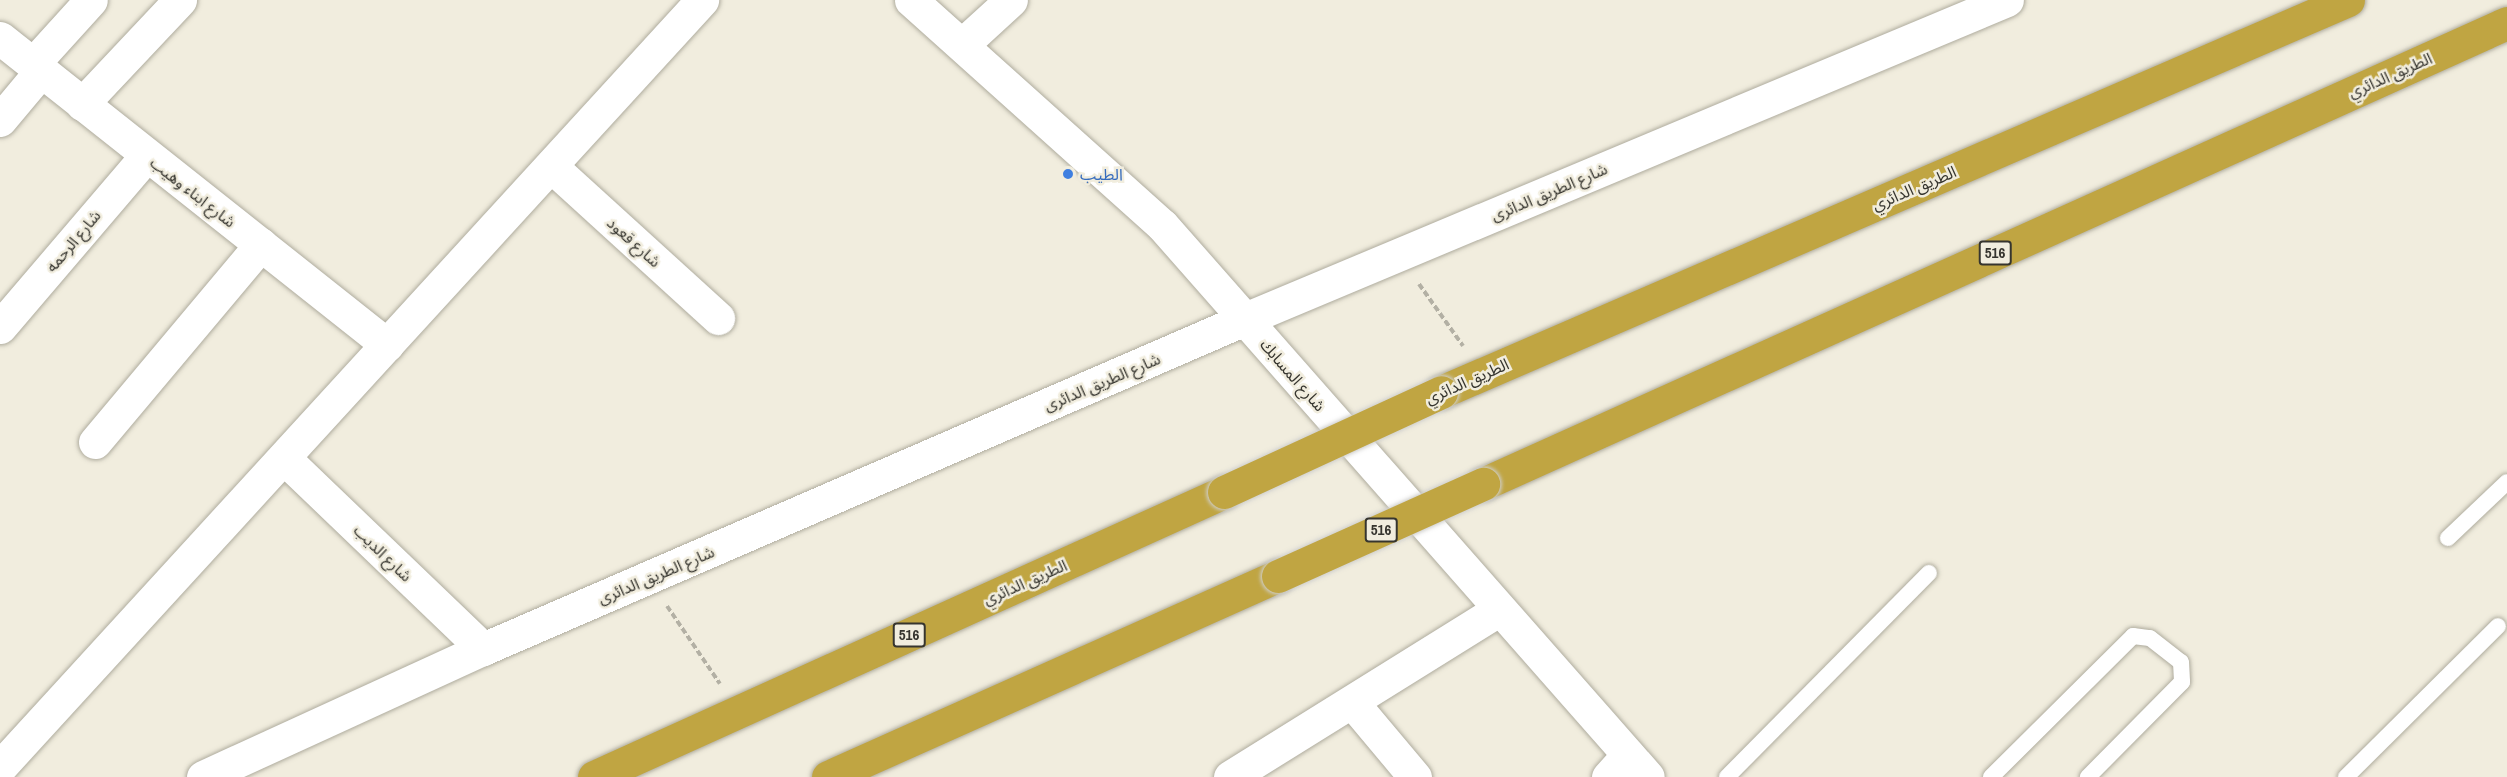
<!DOCTYPE html>
<html>
<head>
<meta charset="utf-8">
<style>
	body { margin:0 }
	#map { position:relative; width:2507px; height:777px; overflow:hidden; background:#f1edde; font-family:"Archivo Narrow","Noto Sans Arabic",sans-serif }
	div>[style] { position:absolute }
	.path>* { height:4px; margin-top:-2px; transform-origin:0; background:repeating-linear-gradient(90deg,#b3b0a4 0 6px,transparent 0 9px) }
	.roads { filter:drop-shadow(0 0 2px #afac9e) drop-shadow(0 0 2px #afac9e) }
	.service>* { height:16px; margin:-8px; padding:0 8px; transform-origin:8px; border-radius:8px; background:#fff }
	.minor>* { height:33px; margin:-16.5px; padding:0 16.5px; transform-origin:16.5px; border-radius:16.5px; background:#fff }
	.tertiary>* { height:33px; margin:-16.5px; padding:0 16.5px; transform-origin:16.5px; border-radius:16.5px; background:#fff }
	.motorway>* { height:33px; margin:-16.5px; padding:0 16.5px; transform-origin:16.5px; border-radius:16.5px; background:#c0a542 }
	.bridges { filter:drop-shadow(0 0 2px #cfcfcd) drop-shadow(0 0 2px #cfcfcd) }
	.motorway-bridge>* { height:33px; margin:-16.5px; padding:0 16.5px; transform-origin:16.5px; border-radius:16.5px; background:#c0a542 }
	.dots>* { width:16px; height:16px; translate:-50% -50%; box-sizing:border-box; border:3px solid #f1edde; border-radius:50% }
	span { translate:-50% -50%; white-space:nowrap; text-align:center; line-height:1.15; -webkit-text-stroke:5px #f1edde; paint-order:stroke }
	.shield-label span { padding:2px 4px; background:#f1edde; border:2px solid; border-radius:4px; -webkit-text-stroke-width:0 }
	.shield-label { font-size:15px; color:#36352f; font-weight:700 }
	.street-label { font-size:16px; color:#36352f }
	.shop-label { font-size:16px; color:#366cbe }
	.left { translate:0 -50%; text-align:left }
</style>
</head>
<body>
<div id="map">
	<div class="path">
		<div style="left:1419px;top:284px;width:76px;rotate:54.6deg"></div>
		<div style="left:667px;top:606px;width:94px;rotate:55.8deg"></div>
	</div>
	<div class="roads">
		<div class="service">
			<div style="left:2448px;top:538px;width:81px;rotate:-43.5deg"></div>
			<div style="left:1727px;top:777px;width:287px;rotate:-45.3deg"></div>
			<div style="left:1991px;top:777px;width:200px;rotate:-44.8deg"></div>
			<div style="left:2133px;top:636px;width:17px;rotate:7deg"></div>
			<div style="left:2150px;top:638px;width:39px;rotate:38deg"></div>
			<div style="left:2181px;top:662px;width:20px;rotate:87deg"></div>
			<div style="left:2182px;top:682px;width:134px;rotate:134.7deg"></div>
			<div style="left:2346px;top:777px;width:214px;rotate:-44.8deg"></div>
		</div>
		<div class="minor">
			<div style="left:0;top:38px;width:494px;rotate:38.4deg"></div>
			<div style="left:963px;top:44px;width:65px;rotate:-42.5deg"></div>
			<div style="left:33px;top:64px;width:86px;rotate:-47.8deg"></div>
			<div style="left:82px;top:104px;width:143px;rotate:-46.7deg"></div>
			<div style="left:0;top:120px;width:64px;rotate:-50.1deg"></div>
			<div style="left:551px;top:166px;width:226px;rotate:42.3deg"></div>
			<div style="left:0;top:327px;width:225px;rotate:-49.5deg"></div>
			<div style="left:95px;top:442px;width:258px;rotate:-50deg"></div>
			<div style="left:284px;top:458px;width:276px;rotate:43.8deg"></div>
			<div style="left:1352px;top:702px;width:98px;rotate:50deg"></div>
			<div style="left:0;top:767px;width:1040px;rotate:-47.53deg"></div>
			<div style="left:1230px;top:777px;width:316px;rotate:-31.9deg"></div>
			<div style="left:1608px;top:777px;width:30px;rotate:-48deg"></div>
		</div>
		<div class="tertiary">
			<div style="left:911px;top:0;width:337px;rotate:41.9deg"></div>
			<div style="left:1162px;top:225px;width:735px;rotate:48.64deg"></div>
			<div style="left:203px;top:777px;width:308px;rotate:-24.6deg"></div>
			<div style="left:483px;top:649px;width:830px;rotate:-23.42deg"></div>
			<div style="left:1245px;top:319px;width:826px;rotate:-22.72deg"></div>
		</div>
		<div class="motorway">
			<div style="left:1441px;top:392px;width:988px;rotate:-23.37deg"></div>
			<div style="left:1483px;top:484px;width:1123px;rotate:-24.24deg"></div>
			<div style="left:594px;top:777px;width:691px;rotate:-24.34deg"></div>
			<div style="left:828px;top:777px;width:493px;rotate:-24.1deg"></div>
		</div>
	</div>
	<div class="bridges">
		<div class="motorway-bridge">
			<div style="left:1224px;top:492px;width:239px;rotate:-24.7deg"></div>
			<div style="left:1278px;top:576px;width:225px;rotate:-24.2deg"></div>
		</div>
	</div>
	<div class="dots">
		<div style="left:1068px;top:174px;background:#3f7fe0"></div>
	</div>
	<div class="shield-label">
		<span style="left:1995px;top:253px">516</span>
		<span style="left:1381px;top:530px">516</span>
		<span style="left:909px;top:635px">516</span>
	</div>
	<div class="street-label">
		<span style="left:2390px;top:75px;rotate:-24deg">الطريق الدائري</span>
		<span style="left:1914px;top:188px;rotate:-23deg">الطريق الدائري</span>
		<span style="left:193px;top:192px;rotate:38deg">شارع ابناء وهيب</span>
		<span style="left:1549px;top:192px;rotate:-23deg">شارع الطريق الدائرى</span>
		<span style="left:73px;top:241px;rotate:-50deg">شارع الرحمه</span>
		<span style="left:634px;top:242px;rotate:42deg">شارع قعود</span>
		<span style="left:1293px;top:375px;rotate:49deg">شارع المسابك</span>
		<span style="left:1467px;top:381px;rotate:-24deg">الطريق الدائري</span>
		<span style="left:1102px;top:382px;rotate:-23deg">شارع الطريق الدائرى</span>
		<span style="left:383px;top:553px;rotate:44deg">شارع الديب</span>
		<span style="left:656px;top:575px;rotate:-23deg">شارع الطريق الدائرى</span>
		<span style="left:1025px;top:582px;rotate:-24deg">الطريق الدائري</span>
	</div>
	<div class="shop-label">
		<span class="left" style="left:1080px;top:174px">الطيب</span>
	</div>
</div>
</body>
</html>
